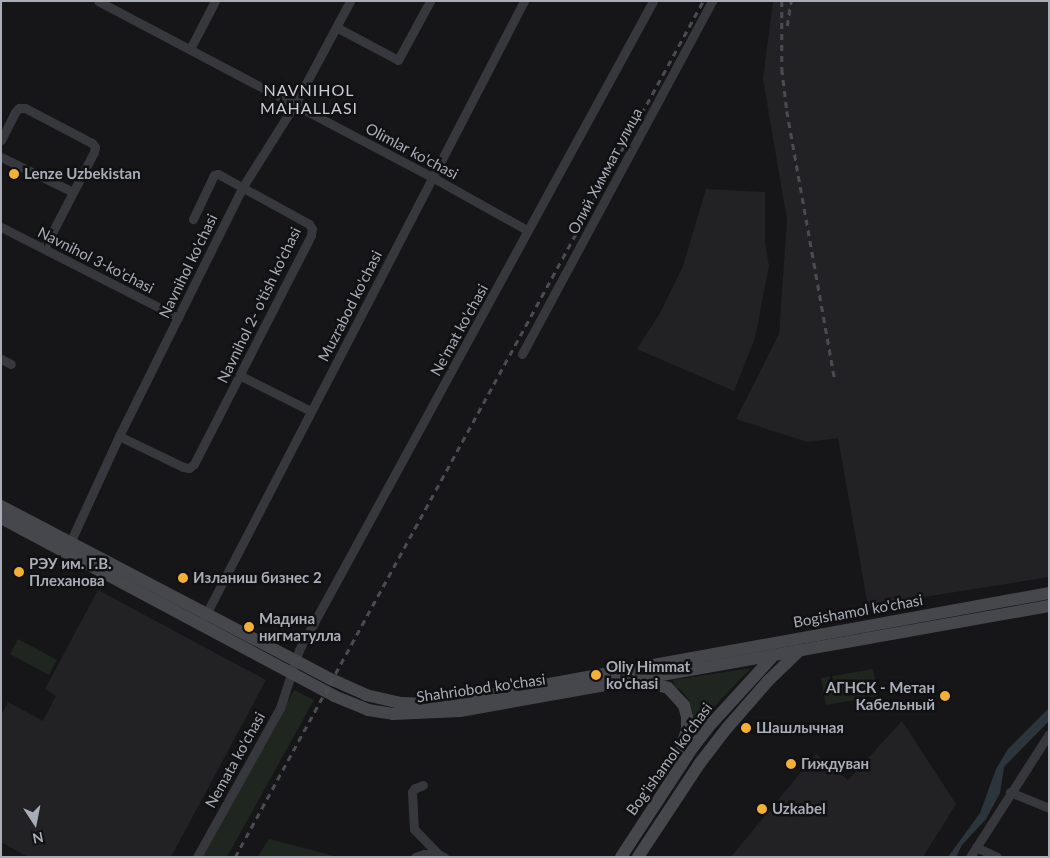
<!DOCTYPE html>
<html>
<head>
<meta charset="utf-8">
<style>
	body { margin:0 }
	#map { position:relative; width:1050px; height:858px; overflow:hidden; background:#161618; font-family:Lato,sans-serif }
	div>[style] { position:absolute }
	.built>* { inset:0; background:#222225 }
	.green>* { inset:0; background:#1e261f }
	.water>* { inset:0; background:#2c353c }
	.street>* { height:9px; margin:-4.5px; padding:0 4.5px; transform-origin:4.5px; border-radius:4.5px; background:#37383d }
	.secondary>* { height:12px; margin:-6px; padding:0 6px; transform-origin:6px; border-radius:6px; background:#45474d }
	.rail>* { height:2.5px; margin-top:-1.25px; transform-origin:0; background:repeating-linear-gradient(90deg,#4a4c52 0 6px,transparent 0 11px) }
	.dots>* { width:14px; height:14px; translate:-50% -50%; box-sizing:border-box; border:2px solid #111113; border-radius:50% }
	span { translate:-50% -50%; white-space:nowrap; text-align:center; line-height:1.15; -webkit-text-stroke:5px #111113; paint-order:stroke }
	.street-label { font-size:15px; color:#a8adb8 }
	.poi-label { font-size:15px; color:#a8adb8; font-weight:700 }
	.left { translate:0 -50%; text-align:left }
	.right { translate:-100% -50%; text-align:right }
	.neighbourhood-label { font-size:16px; color:#c9ccd4; letter-spacing:1px }
	.frame { position:absolute; inset:0; border:2px solid #a8adb8; pointer-events:none }
	.north { position:absolute; left:10px; top:798px; width:50px; height:50px; -webkit-text-stroke:4px #111113; paint-order:stroke; rotate:169deg; font-size:14px; font-weight:700; line-height:20px; text-align:center; color:#a8adb8 }
	.north::after { content:''; display:block; margin:auto; width:18px; height:22px; background:#a8adb8; clip-path:polygon(50% 0,100% 100%,50% 72%,0 100%) }
</style>
</head>
<body>
<div id="map">
	<div class="built">
		<div style="clip-path:polygon(773px 1px,1049px 1px,1049px 577px,868px 606px,838px 438px,807px 442px,736px 419px,779px 334px,787px 220px,763px 79px)"></div>
		<div style="clip-path:polygon(706px 189px,765px 192px,765px 242px,769px 266px,755px 338px,734px 391px,637px 349px,660px 313px,683px 266px)"></div>
		<div style="clip-path:polygon(98px 590px,266px 680px,171px 857px,28px 857px,1px 842px,1px 715px,8px 702px,43px 721px,56px 696px,45px 689px)"></div>
		<div style="clip-path:polygon(902px 721px,956px 804px,923px 857px,731px 857px,816px 754px,848px 780px)"></div>
	</div>
	<div class="green">
		<div style="clip-path:polygon(18px 639px,57px 660px,49px 675px,10px 654px)"></div>
		<div style="clip-path:polygon(751px 668px,696px 726px,689px 700px,681px 690px,675px 687px,673px 680px)"></div>
		<div style="clip-path:polygon(873px 669px,878px 696px,826px 705px,821px 678px)"></div>
		<div style="clip-path:polygon(294px 690px,314px 700px,227px 857px,203px 857px)"></div>
		<div style="clip-path:polygon(269px 839px,338px 857px,257px 857px)"></div>
	</div>
	<div class="water">
		<div style="clip-path:polygon(1049px 708px,1049px 721px,1004px 767px,1000px 793px,986px 819px,962px 845px,956px 857px,948px 857px,980px 813px,996px 769px,1008px 749px)"></div>
	</div>
	<div class="street">
		<div style="left:98px;top:1px;width:378px;rotate:27.8deg"></div>
		<div style="left:432px;top:177px;width:109px;rotate:29.2deg"></div>
		<div style="left:336px;top:27px;width:70px;rotate:28deg"></div>
		<div style="left:398px;top:60px;width:67px;rotate:-61.5deg"></div>
		<div style="left:190px;top:49px;width:54px;rotate:-62.5deg"></div>
		<div style="left:1px;top:140px;width:31px;rotate:-63deg"></div>
		<div style="left:15px;top:112px;width:6px;rotate:-45deg"></div>
		<div style="left:19px;top:108px;width:6px"></div>
		<div style="left:25px;top:108px;width:76px;rotate:27.6deg"></div>
		<div style="left:92px;top:143px;width:5px;rotate:53deg"></div>
		<div style="left:95px;top:147px;width:5px;rotate:101deg"></div>
		<div style="left:94px;top:152px;width:108px;rotate:117.5deg"></div>
		<div style="left:1px;top:157px;width:80px;rotate:25.9deg"></div>
		<div style="left:1px;top:227px;width:199px;rotate:27deg"></div>
		<div style="left:522px;top:354px;width:401px;rotate:-61.7deg"></div>
		<div style="left:1px;top:359px;width:11px;rotate:27deg"></div>
		<div style="left:241px;top:376px;width:78px;rotate:26.6deg"></div>
		<div style="left:119px;top:436px;width:71px;rotate:25.8deg"></div>
		<div style="left:183px;top:467px;width:6px;rotate:9deg"></div>
		<div style="left:189px;top:468px;width:6px;rotate:-39deg"></div>
		<div style="left:194px;top:464px;width:257px;rotate:-62.9deg"></div>
		<div style="left:311px;top:235px;width:6px;rotate:-81deg"></div>
		<div style="left:312px;top:229px;width:6px;rotate:-121deg"></div>
		<div style="left:309px;top:224px;width:104px;rotate:-151.2deg"></div>
		<div style="left:218px;top:174px;width:4px;rotate:166deg"></div>
		<div style="left:214px;top:175px;width:49px;rotate:115.5deg"></div>
		<div style="left:68px;top:547px;width:122px;rotate:-65.3deg"></div>
		<div style="left:119px;top:436px;width:277px;rotate:-63.6deg"></div>
		<div style="left:242px;top:188px;width:99px;rotate:-57.8deg"></div>
		<div style="left:295px;top:104px;width:117px;rotate:-61.9deg"></div>
		<div style="left:204px;top:618px;width:695px;rotate:-62.59deg"></div>
		<div style="left:423px;top:785px;width:9px;rotate:159deg"></div>
		<div style="left:415px;top:788px;width:5px;rotate:127deg"></div>
		<div style="left:412px;top:792px;width:37px;rotate:87deg"></div>
		<div style="left:414px;top:829px;width:35px;rotate:46deg"></div>
		<div style="left:438px;top:854px;width:7px;rotate:27deg"></div>
		<div style="left:1010px;top:792px;width:42px;rotate:22.3deg"></div>
		<div style="left:976px;top:847px;width:23px;rotate:25deg"></div>
		<div style="left:197px;top:857px;width:171px;rotate:-60.9deg"></div>
		<div style="left:280px;top:708px;width:61px;rotate:-71.9deg"></div>
		<div style="left:299px;top:650px;width:739px;rotate:-61.39deg"></div>
		<div style="left:415px;top:857px;width:9px;rotate:-18deg"></div>
		<div style="left:424px;top:854px;width:14px"></div>
		<div style="left:970px;top:857px;width:146px;rotate:-57.3deg"></div>
	</div>
	<div class="secondary">
		<div style="left:1px;top:506px;width:375px;rotate:27.7deg"></div>
		<div style="left:333px;top:680px;width:36px;rotate:24deg"></div>
		<div style="left:366px;top:695px;width:37px;rotate:13deg"></div>
		<div style="left:402px;top:703px;width:26px;rotate:2deg"></div>
		<div style="left:428px;top:704px;width:44px;rotate:-7.8deg"></div>
		<div style="left:472px;top:698px;width:586px;rotate:-10.31deg"></div>
		<div style="left:1px;top:518px;width:378px;rotate:28.1deg"></div>
		<div style="left:334px;top:696px;width:37px;rotate:22deg"></div>
		<div style="left:368px;top:710px;width:25px;rotate:9deg"></div>
		<div style="left:393px;top:714px;width:67px;rotate:-2.6deg"></div>
		<div style="left:460px;top:711px;width:598px;rotate:-10.11deg"></div>
		<div style="left:644px;top:681px;width:25px;rotate:16deg"></div>
		<div style="left:668px;top:688px;width:23px;rotate:47deg"></div>
		<div style="left:684px;top:705px;width:12px;rotate:76deg"></div>
		<div style="left:687px;top:717px;width:12px;rotate:90deg"></div>
		<div style="left:687px;top:729px;width:36px;rotate:106deg"></div>
		<div style="left:621px;top:857px;width:131px;rotate:-56.8deg"></div>
		<div style="left:693px;top:747px;width:31px;rotate:-52deg"></div>
		<div style="left:712px;top:723px;width:93px;rotate:-47.6deg"></div>
		<div style="left:638px;top:857px;width:113px;rotate:-56.6deg"></div>
		<div style="left:700px;top:763px;width:44px;rotate:-52.4deg"></div>
		<div style="left:727px;top:728px;width:62px;rotate:-48.9deg"></div>
		<div style="left:768px;top:681px;width:43px;rotate:-44.1deg"></div>
	</div>
	<div class="rail">
		<div style="left:782px;top:1px;width:68px;rotate:90deg"></div>
		<div style="left:782px;top:69px;width:42px;rotate:83.2deg"></div>
		<div style="left:787px;top:111px;width:273px;rotate:79.9deg"></div>
		<div style="left:787px;top:26px;width:25px;rotate:-81deg"></div>
		<div style="left:235px;top:857px;width:976px;rotate:-61.33deg"></div>
	</div>
	<div class="dots">
		<div style="left:14px;top:174px;background:#f2b134"></div>
		<div style="left:19px;top:572px;background:#f2b134"></div>
		<div style="left:183px;top:578px;background:#f2b134"></div>
		<div style="left:249px;top:627px;background:#f2b134"></div>
		<div style="left:596px;top:675px;background:#f2b134"></div>
		<div style="left:945px;top:696px;background:#f2b134"></div>
		<div style="left:746px;top:728px;background:#f2b134"></div>
		<div style="left:791px;top:764px;background:#f2b134"></div>
		<div style="left:762px;top:809px;background:#f2b134"></div>
	</div>
	<div class="street-label">
		<span style="left:412px;top:151px;rotate:28deg">Olimlar ko'chasi</span>
		<span style="left:605px;top:171px;rotate:-62deg">Олий Химмат улица</span>
		<span style="left:96px;top:260px;rotate:27deg">Navnihol 3-ko'chasi</span>
		<span style="left:188px;top:266px;rotate:-64deg">Navnihol ko'chasi</span>
		<span style="left:259px;top:305px;rotate:-64deg">Navnihol 2- o'tish ko'chasi</span>
		<span style="left:350px;top:306px;rotate:-63deg">Muzrabod ko'chasi</span>
		<span style="left:459px;top:330px;rotate:-61deg">Ne'mat ko'chasi</span>
		<span style="left:858px;top:611px;rotate:-10deg">Bogishamol ko'chasi</span>
		<span style="left:481px;top:688px;rotate:-8deg">Shahriobod ko'chasi</span>
		<span style="left:669px;top:759px;rotate:-54deg">Bog'ishamol ko'chasi</span>
		<span style="left:235px;top:760px;rotate:-61deg">Nemata ko'chasi</span>
	</div>
	<div class="poi-label">
		<span class="left" style="left:24px;top:174px">Lenze Uzbekistan</span>
		<span class="left" style="left:29px;top:572px">РЭУ им. Г.В.<br>Плеханова</span>
		<span class="left" style="left:193px;top:578px">Изланиш бизнес 2</span>
		<span class="left" style="left:259px;top:627px">Мадина<br>нигматулла</span>
		<span class="left" style="left:606px;top:675px">Oliy Himmat<br>ko'chasi</span>
		<span class="right" style="left:935px;top:696px">АГНСК - Метан<br>Кабельный</span>
		<span class="left" style="left:756px;top:728px">Шашлычная</span>
		<span class="left" style="left:801px;top:764px">Гиждуван</span>
		<span class="left" style="left:772px;top:809px">Uzkabel</span>
	</div>
	<div class="neighbourhood-label">
		<span style="left:309px;top:99px">NAVNIHOL<br>MAHALLASI</span>
	</div>
	<div class="frame"></div>
	<div class="north">N</div>
</div>
</body>
</html>
